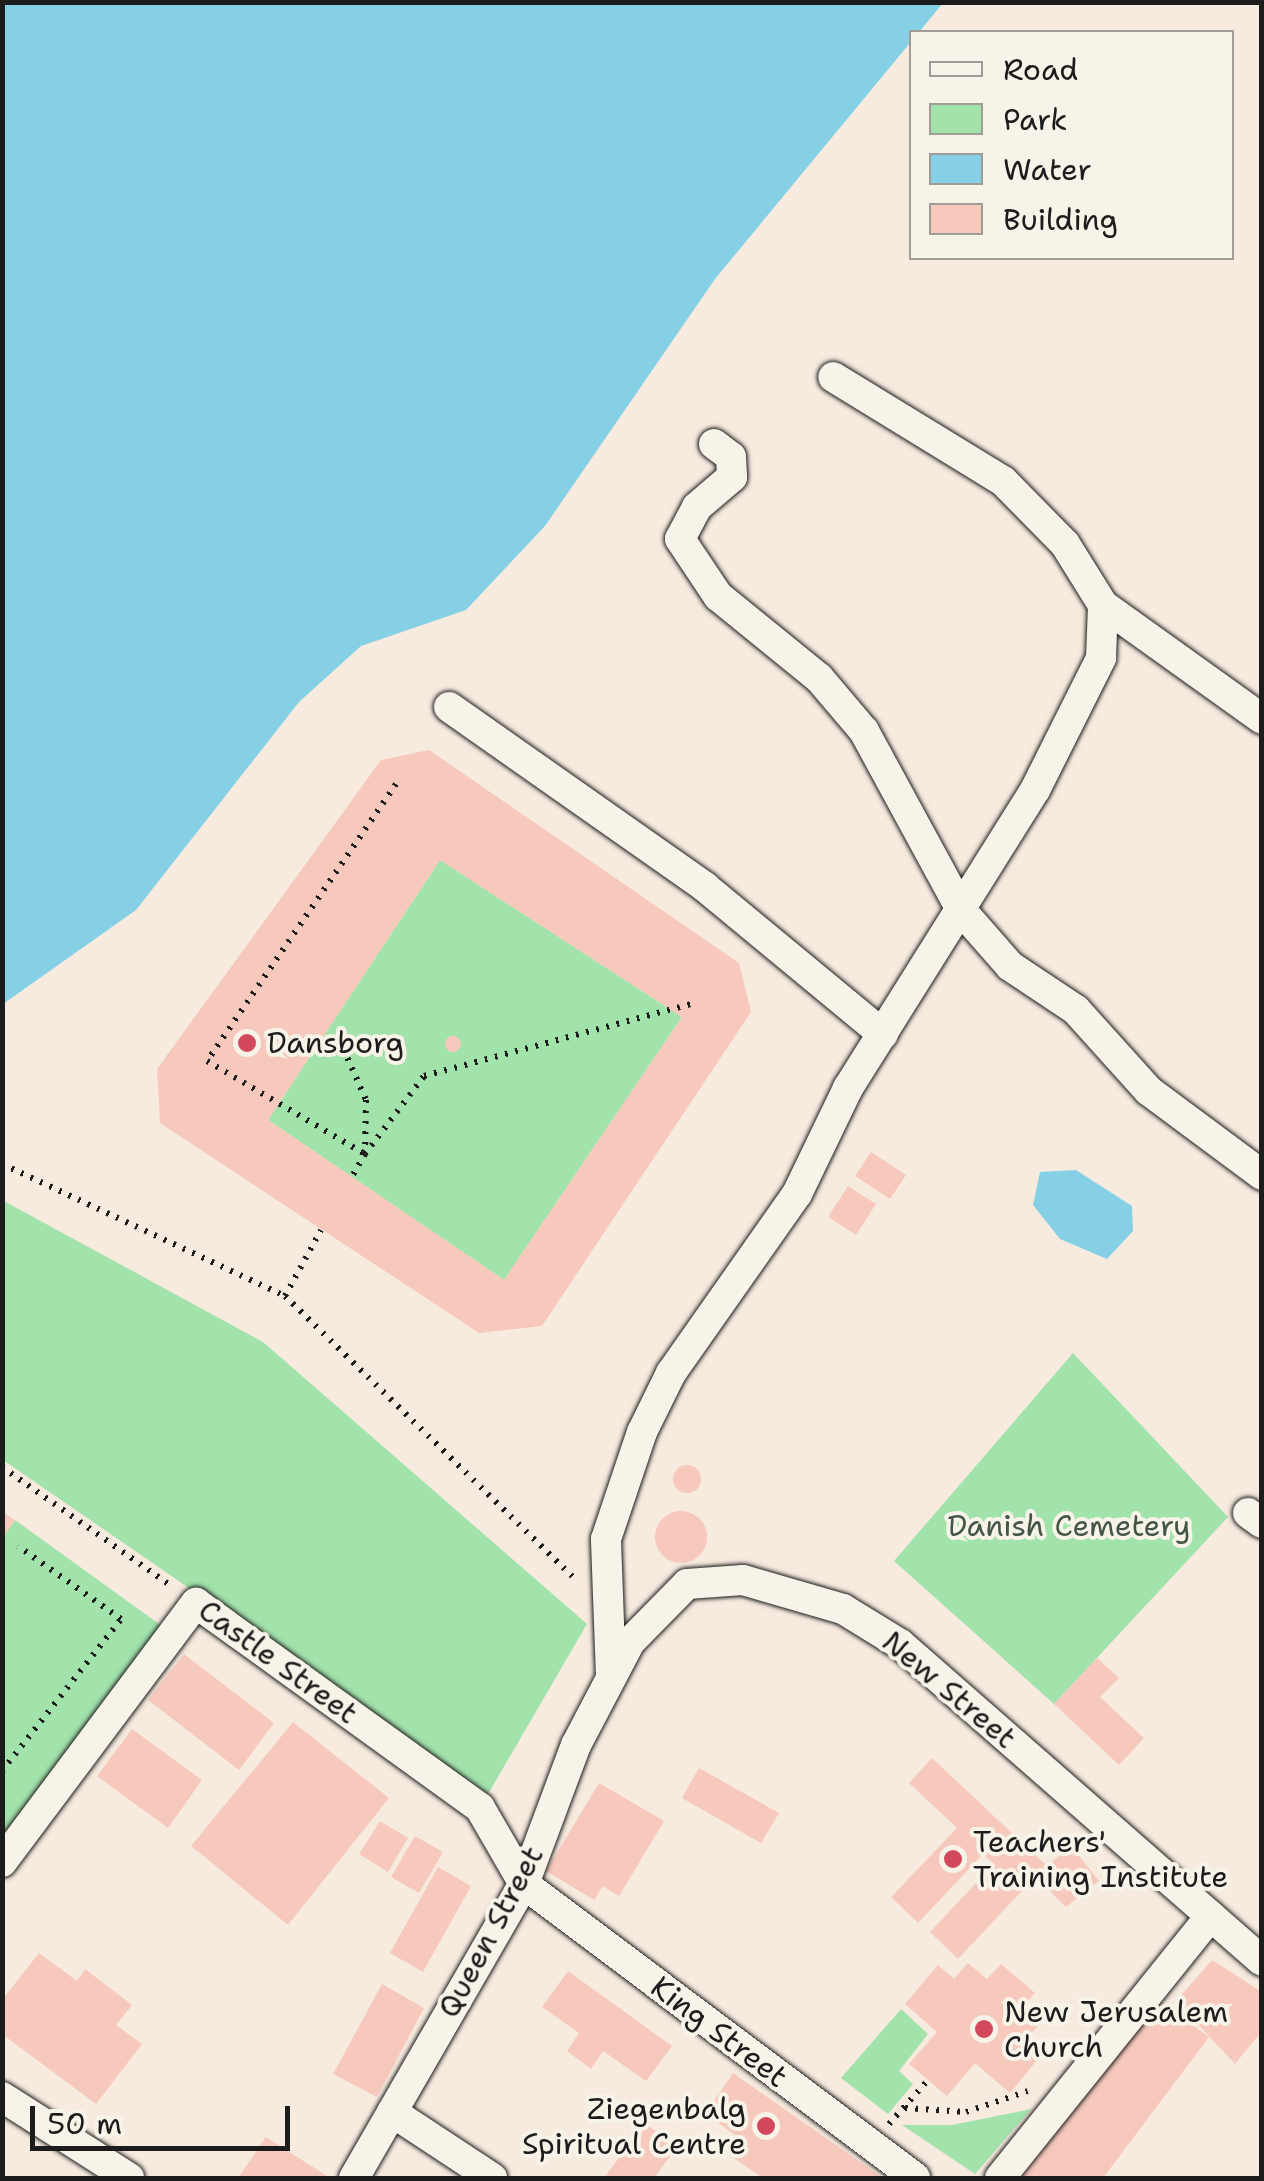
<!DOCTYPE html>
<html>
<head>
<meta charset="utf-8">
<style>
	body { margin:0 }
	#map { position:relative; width:1264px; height:2181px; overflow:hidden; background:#f7ebdf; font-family:"Shantell Sans",sans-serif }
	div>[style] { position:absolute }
	.green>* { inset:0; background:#a2e2ab }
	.water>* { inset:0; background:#86d0e6 }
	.building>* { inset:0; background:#f7c9bc }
	.round { border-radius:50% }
	.path>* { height:6px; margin-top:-3px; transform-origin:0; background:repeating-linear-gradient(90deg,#1c1c1c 0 2.5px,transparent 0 10.5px) }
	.roads { filter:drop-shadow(0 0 2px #1c1c1c) drop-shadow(0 0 2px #1c1c1c) }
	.minor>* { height:30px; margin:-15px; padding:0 15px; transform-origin:15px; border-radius:15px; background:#f7f3e8 }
	.dots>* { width:28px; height:28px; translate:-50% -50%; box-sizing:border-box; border:5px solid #f7f3e8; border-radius:50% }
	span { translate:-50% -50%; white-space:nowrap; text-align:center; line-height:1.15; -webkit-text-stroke:8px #f7f3e8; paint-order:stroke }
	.poi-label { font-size:30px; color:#1c1c1c }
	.left { translate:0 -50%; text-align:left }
	.right { translate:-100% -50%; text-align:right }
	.park-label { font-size:30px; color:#445747 }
	.street-label { font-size:30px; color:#1c1c1c }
	.frame { position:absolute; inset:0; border:5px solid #1c1c1c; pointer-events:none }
	.legend { position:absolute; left:909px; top:30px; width:325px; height:230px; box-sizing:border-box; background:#f7f3e8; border:2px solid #9f9d96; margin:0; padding:12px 18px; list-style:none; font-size:30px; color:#1c1c1c }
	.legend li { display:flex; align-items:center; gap:20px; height:50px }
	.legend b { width:50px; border:2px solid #9f9d96 }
	.scale { position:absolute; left:30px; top:2106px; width:260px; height:45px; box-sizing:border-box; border:5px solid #1c1c1c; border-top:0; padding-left:12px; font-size:30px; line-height:35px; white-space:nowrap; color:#1c1c1c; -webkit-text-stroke:8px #f7f3e8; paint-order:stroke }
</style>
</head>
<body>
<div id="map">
	<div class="green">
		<div style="clip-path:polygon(440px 860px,682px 1017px,504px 1280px,268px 1120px)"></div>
		<div style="clip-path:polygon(2px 1200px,263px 1342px,587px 1624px,488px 1794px,3px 1460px)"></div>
		<div style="clip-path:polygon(1073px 1353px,1228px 1517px,1054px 1704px,894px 1561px)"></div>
		<div style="clip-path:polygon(15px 1520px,166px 1629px,3px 1846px,2px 1538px)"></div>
		<div style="clip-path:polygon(901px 2009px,928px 2034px,899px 2071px,913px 2084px,888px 2114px,841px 2078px)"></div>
		<div style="clip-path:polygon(1031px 2109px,975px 2174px,902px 2125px,952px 2125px)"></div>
	</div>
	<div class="water">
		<div style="clip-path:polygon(3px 2px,943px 3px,715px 279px,545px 526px,466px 610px,361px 646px,299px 702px,136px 910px,3px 1004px)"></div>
		<div style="clip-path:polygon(1076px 1170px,1132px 1206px,1133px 1231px,1107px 1259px,1060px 1239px,1033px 1205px,1040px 1172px)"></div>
	</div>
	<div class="building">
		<div style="clip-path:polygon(evenodd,429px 750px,739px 963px,751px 1012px,542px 1326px,479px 1333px,160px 1123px,157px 1069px,381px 760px,429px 750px,440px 860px,682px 1017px,504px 1280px,268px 1120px,440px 860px)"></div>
		<div class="round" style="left:445px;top:1036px;width:16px;height:16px"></div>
		<div style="clip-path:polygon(871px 1152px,906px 1175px,890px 1199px,855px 1176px)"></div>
		<div style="clip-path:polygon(848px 1186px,876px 1204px,856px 1235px,828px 1217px)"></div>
		<div class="round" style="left:673px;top:1465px;width:28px;height:28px"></div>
		<div class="round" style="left:655px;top:1511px;width:52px;height:52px"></div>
		<div style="clip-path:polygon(2px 1512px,15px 1520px,2px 1538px)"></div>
		<div style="clip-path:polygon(184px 1654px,274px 1723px,239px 1770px,148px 1700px)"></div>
		<div style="clip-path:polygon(1097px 1658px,1119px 1678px,1100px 1697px,1144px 1738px,1119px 1765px,1054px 1704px)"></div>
		<div style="clip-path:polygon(293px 1722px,389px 1798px,288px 1925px,191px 1846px)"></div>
		<div style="clip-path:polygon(132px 1729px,202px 1780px,168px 1828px,97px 1776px)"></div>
		<div style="clip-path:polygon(932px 1758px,1047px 1866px,1071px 1846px,1099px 1881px,1066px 1907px,1035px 1877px,958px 1959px,930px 1932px,994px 1864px,983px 1854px,918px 1923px,891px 1897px,957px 1828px,909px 1783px)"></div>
		<div style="clip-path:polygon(699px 1768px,779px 1813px,761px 1843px,682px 1798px)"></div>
		<div style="clip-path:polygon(599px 1783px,664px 1821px,619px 1896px,603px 1886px,594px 1900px,546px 1871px)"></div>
		<div style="clip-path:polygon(380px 1821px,408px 1838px,388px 1872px,359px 1854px)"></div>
		<div style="clip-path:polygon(415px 1836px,443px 1852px,419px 1893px,391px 1877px)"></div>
		<div style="clip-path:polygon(438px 1867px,471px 1886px,423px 1972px,390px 1953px)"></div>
		<div style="clip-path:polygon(39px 1953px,77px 1981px,85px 1969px,132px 2005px,116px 2025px,142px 2044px,96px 2104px,2px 2034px,2px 2000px)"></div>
		<div style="clip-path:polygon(1212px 1960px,1262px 1992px,1262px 2031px,1235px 2064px,1176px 2001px)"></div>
		<div style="clip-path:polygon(968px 1963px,987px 1979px,1001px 1964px,1035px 1993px,1020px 2010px,1038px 2026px,1025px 2040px,1042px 2054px,1010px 2093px,975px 2063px,947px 2096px,909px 2064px,937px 2032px,905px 2004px,938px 1965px,954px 1979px)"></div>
		<div style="clip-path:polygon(568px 1971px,672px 2046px,646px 2081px,603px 2051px,591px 2069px,567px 2051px,579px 2033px,542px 2007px)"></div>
		<div style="clip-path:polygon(382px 1984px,424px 2008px,377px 2097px,333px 2074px)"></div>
		<div style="clip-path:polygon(1159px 2000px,1209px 2037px,1103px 2178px,1021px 2178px)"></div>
		<div style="clip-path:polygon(733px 2073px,883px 2178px,763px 2178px,729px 2155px,741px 2139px,705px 2114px)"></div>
		<div style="clip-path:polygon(645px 2123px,677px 2147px,654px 2178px,604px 2178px)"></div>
		<div style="clip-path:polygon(266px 2137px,330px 2178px,238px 2178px)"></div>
	</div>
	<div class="path">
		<div style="left:396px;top:784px;width:335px;rotate:124.3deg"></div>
		<div style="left:207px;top:1061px;width:183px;rotate:30.5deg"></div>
		<div style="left:365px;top:1154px;width:98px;rotate:-52.9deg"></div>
		<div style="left:424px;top:1076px;width:276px;rotate:-15.1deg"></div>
		<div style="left:339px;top:1039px;width:67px;rotate:66.1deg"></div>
		<div style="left:366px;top:1100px;width:54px;rotate:91.1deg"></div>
		<div style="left:365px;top:1154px;width:24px;rotate:120deg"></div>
		<div style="left:2px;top:1164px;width:312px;rotate:25deg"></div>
		<div style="left:285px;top:1296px;width:409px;rotate:44.3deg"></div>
		<div style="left:285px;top:1296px;width:75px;rotate:-61.4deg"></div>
		<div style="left:2px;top:1467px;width:205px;rotate:35.1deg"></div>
		<div style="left:2px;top:1771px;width:193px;rotate:-51.9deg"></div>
		<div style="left:121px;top:1619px;width:126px;rotate:-144.7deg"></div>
		<div style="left:905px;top:2108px;width:61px;rotate:3.8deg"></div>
		<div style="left:966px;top:2112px;width:65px;rotate:-18.7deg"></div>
		<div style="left:889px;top:2124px;width:59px;rotate:-48.4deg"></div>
	</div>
	<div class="roads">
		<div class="minor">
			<div style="left:714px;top:444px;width:21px;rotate:37deg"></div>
			<div style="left:731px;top:457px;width:20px;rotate:87deg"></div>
			<div style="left:732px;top:477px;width:46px;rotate:139.4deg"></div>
			<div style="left:697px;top:507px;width:36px;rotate:118deg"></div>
			<div style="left:680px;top:539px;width:69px;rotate:56.3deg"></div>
			<div style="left:718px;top:596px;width:130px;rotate:39.1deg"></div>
			<div style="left:819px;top:678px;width:70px;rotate:49.7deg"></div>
			<div style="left:864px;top:731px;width:204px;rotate:61.5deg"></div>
			<div style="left:961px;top:910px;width:74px;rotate:48.8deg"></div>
			<div style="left:1010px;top:966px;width:79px;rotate:33.7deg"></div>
			<div style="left:1076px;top:1010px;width:109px;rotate:48deg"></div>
			<div style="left:1149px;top:1091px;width:141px;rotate:36.6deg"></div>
			<div style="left:1103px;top:605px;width:196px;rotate:35.6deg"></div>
			<div style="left:449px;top:707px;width:313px;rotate:35.1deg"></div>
			<div style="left:705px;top:887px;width:231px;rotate:39.6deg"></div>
			<div style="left:1248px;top:1513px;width:17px;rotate:36deg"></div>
			<div style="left:611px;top:1677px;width:138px;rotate:-92.1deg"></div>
			<div style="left:606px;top:1539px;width:113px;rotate:-71.4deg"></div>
			<div style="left:642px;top:1432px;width:66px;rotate:-63.8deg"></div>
			<div style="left:671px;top:1373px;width:219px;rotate:-54.9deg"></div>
			<div style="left:797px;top:1194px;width:118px;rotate:-64.3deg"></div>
			<div style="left:848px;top:1088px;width:352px;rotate:-57.9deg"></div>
			<div style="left:1035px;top:790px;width:148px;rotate:-63.4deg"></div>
			<div style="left:1101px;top:658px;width:53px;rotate:-87.8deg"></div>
			<div style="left:1103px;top:605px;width:72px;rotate:-121.9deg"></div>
			<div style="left:1065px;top:544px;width:88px;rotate:-134.5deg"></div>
			<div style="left:1003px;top:481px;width:199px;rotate:-148.5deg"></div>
			<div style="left:2px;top:1862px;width:324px;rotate:-53.2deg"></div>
			<div style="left:196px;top:1603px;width:350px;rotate:35.8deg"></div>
			<div style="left:480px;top:1808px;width:88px;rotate:59.9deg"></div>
			<div style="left:524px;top:1884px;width:489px;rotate:36.9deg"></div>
			<div style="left:2px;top:2097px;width:151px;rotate:32.5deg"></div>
			<div style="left:392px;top:2112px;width:120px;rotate:33.4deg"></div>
			<div style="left:354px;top:2178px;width:340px;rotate:-60deg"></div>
			<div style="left:524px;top:1884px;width:148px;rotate:-69.5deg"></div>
			<div style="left:576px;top:1745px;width:116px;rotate:-62.3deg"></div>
			<div style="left:630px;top:1642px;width:81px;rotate:-45.5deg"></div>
			<div style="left:687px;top:1584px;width:56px;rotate:-4.1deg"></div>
			<div style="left:743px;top:1580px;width:104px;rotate:16.2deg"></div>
			<div style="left:843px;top:1609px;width:67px;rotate:31.6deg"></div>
			<div style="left:900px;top:1644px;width:481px;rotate:41.2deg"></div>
			<div style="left:1000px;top:2178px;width:336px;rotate:-51.2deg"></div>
		</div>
	</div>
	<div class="dots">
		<div style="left:247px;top:1043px;background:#d1495b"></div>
		<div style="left:953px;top:1859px;background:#d1495b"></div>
		<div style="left:984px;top:2029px;background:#d1495b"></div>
		<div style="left:766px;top:2126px;background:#d1495b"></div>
	</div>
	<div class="poi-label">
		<span class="left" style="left:267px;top:1043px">Dansborg</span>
		<span class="left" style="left:973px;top:1859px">Teachers'<br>Training Institute</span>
		<span class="left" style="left:1004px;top:2029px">New Jerusalem<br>Church</span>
		<span class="right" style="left:746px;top:2126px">Ziegenbalg<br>Spiritual Centre</span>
	</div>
	<div class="park-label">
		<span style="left:1069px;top:1526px">Danish Cemetery</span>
	</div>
	<div class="street-label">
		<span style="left:278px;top:1662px;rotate:36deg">Castle Street</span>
		<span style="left:949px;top:1690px;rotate:40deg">New Street</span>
		<span style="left:491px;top:1932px;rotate:-62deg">Queen Street</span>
		<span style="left:719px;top:2032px;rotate:37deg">King Street</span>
	</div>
	<div class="frame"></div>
	<ul class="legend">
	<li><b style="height:12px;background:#f7f3e8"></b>Road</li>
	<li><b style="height:28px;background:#a2e2ab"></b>Park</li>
	<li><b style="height:28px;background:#86d0e6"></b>Water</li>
	<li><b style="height:28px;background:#f7c9bc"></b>Building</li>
	</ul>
	<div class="scale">50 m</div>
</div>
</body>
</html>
